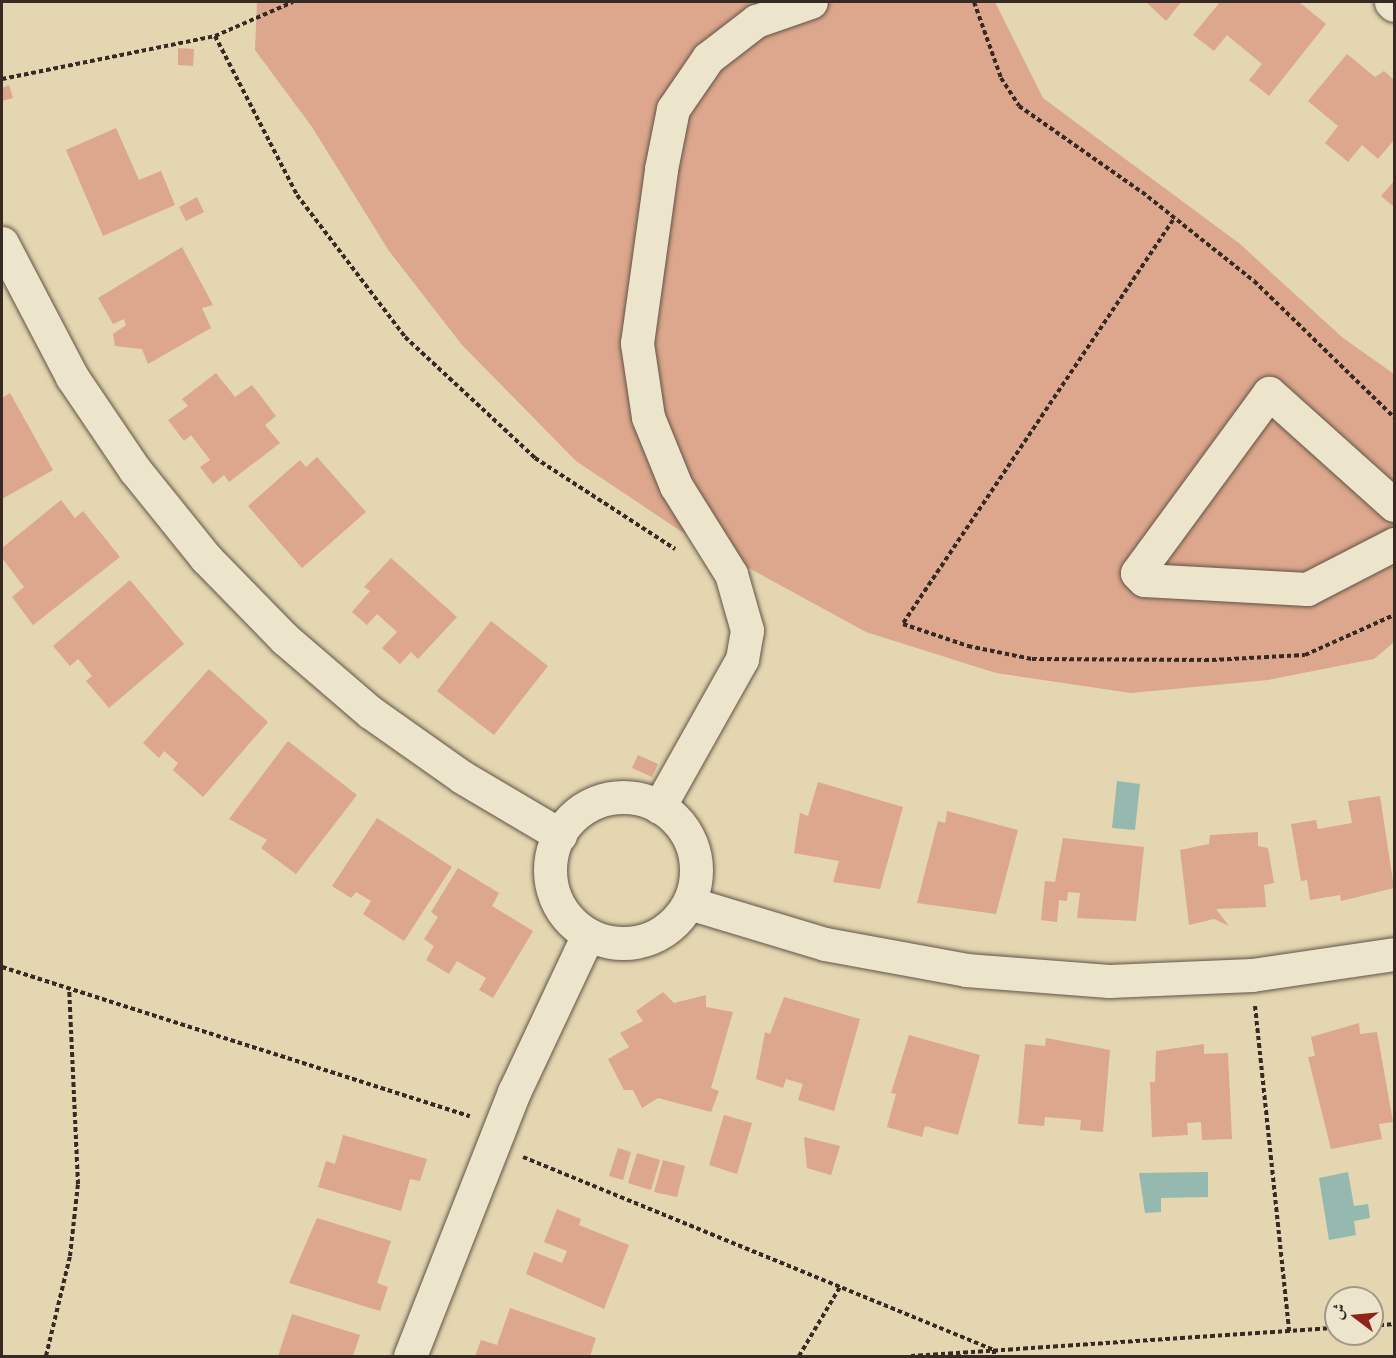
<!DOCTYPE html>
<html>
<head>
<meta charset="utf-8">
<style>
	body { margin:0 }
	#map { position:relative; width:1396px; height:1358px; overflow:hidden; background:#e3d6b0; font-family:Cardo,Amiri,serif }
	div>[style] { position:absolute }
	.water>* { inset:0; background:#95b9ae }
	.building>* { inset:0; background:#dca78c }
	.path>* { height:4px; margin-top:-2px; transform-origin:0; background:repeating-linear-gradient(90deg,#372923 0 4.5px,transparent 0 7.5px) }
	.roads { filter:drop-shadow(0 0 2px #625446) drop-shadow(0 0 2px #625446) }
	.minor>* { height:33px; margin:-16.5px; padding:0 16.5px; transform-origin:16.5px; border-radius:16.5px; background:#ede4cc }
	.minor>.ring { margin:-16.5px; padding:0; box-sizing:content-box; background:none; border:33px solid #ede4cc; border-radius:50% }
	span { translate:-50% -50%; white-space:nowrap; text-align:center; line-height:1.15; -webkit-text-stroke:6px #ede4cc; paint-order:stroke }
	.frame { position:absolute; inset:0; border:3px solid #372923; pointer-events:none }
	.north { position:absolute; left:1324px; top:1286px; width:60px; height:60px; box-sizing:border-box; background:#ede4cc; border:2px solid #a49988; border-radius:50%; rotate:286deg; font-size:16px; font-weight:700; line-height:24px; text-align:center; color:#372923 }
	.north::after { content:''; display:block; margin:auto; width:21px; height:27px; background:#8f2418; clip-path:polygon(50% 0,100% 100%,50% 72%,0 100%) }
</style>
</head>
<body>
<div id="map">
	<div class="water">
		<div style="clip-path:polygon(1117px 781px,1140px 784px,1135px 830px,1112px 828px)"></div>
		<div style="clip-path:polygon(1208px 1172px,1208px 1197px,1161px 1198px,1161px 1212px,1145px 1213px,1139px 1173px)"></div>
		<div style="clip-path:polygon(1348px 1172px,1354px 1206px,1368px 1204px,1370px 1218px,1354px 1221px,1356px 1235px,1329px 1240px,1319px 1178px)"></div>
	</div>
	<div class="building">
		<div style="clip-path:polygon(257px 2px,995px 2px,1043px 98px,1240px 244px,1343px 338px,1394px 374px,1394px 642px,1374px 659px,1268px 680px,1131px 693px,996px 673px,866px 632px,679px 530px,576px 461px,462px 345px,389px 251px,312px 127px,255px 50px)"></div>
		<div style="clip-path:polygon(1146px 2px,1181px 2px,1166px 21px)"></div>
		<div style="clip-path:polygon(1220px 2px,1299px 2px,1326px 24px,1269px 96px,1249px 80px,1262px 64px,1227px 35px,1214px 51px,1193px 35px)"></div>
		<div style="clip-path:polygon(178px 48px,194px 49px,193px 66px,178px 65px)"></div>
		<div style="clip-path:polygon(1347px 54px,1375px 77px,1384px 71px,1394px 80px,1394px 140px,1378px 159px,1362px 145px,1348px 162px,1325px 143px,1338px 126px,1308px 101px)"></div>
		<div style="clip-path:polygon(9px 85px,13px 98px,2px 101px,2px 88px)"></div>
		<div style="clip-path:polygon(116px 128px,139px 180px,161px 171px,175px 205px,103px 236px,66px 150px)"></div>
		<div style="clip-path:polygon(1394px 181px,1394px 207px,1381px 196px)"></div>
		<div style="clip-path:polygon(197px 197px,204px 212px,186px 221px,179px 207px)"></div>
		<div style="clip-path:polygon(182px 247px,213px 305px,202px 308px,211px 328px,148px 364px,142px 349px,115px 346px,113px 334px,126px 325px,124px 319px,113px 324px,98px 298px)"></div>
		<div style="clip-path:polygon(216px 373px,235px 397px,252px 385px,276px 416px,265px 425px,280px 443px,229px 482px,224px 475px,213px 484px,200px 467px,210px 460px,191px 435px,184px 441px,168px 420px,188px 406px,182px 399px)"></div>
		<div style="clip-path:polygon(10px 393px,53px 470px,2px 499px,2px 398px)"></div>
		<div style="clip-path:polygon(317px 457px,366px 512px,302px 568px,248px 506px,300px 460px,306px 467px)"></div>
		<div style="clip-path:polygon(61px 500px,75px 518px,83px 511px,120px 557px,33px 625px,12px 597px,24px 587px,2px 558px,2px 548px)"></div>
		<div style="clip-path:polygon(391px 558px,457px 617px,418px 659px,411px 652px,400px 664px,382px 648px,397px 632px,377px 614px,367px 625px,352px 612px,370px 591px,364px 587px)"></div>
		<div style="clip-path:polygon(130px 580px,184px 644px,109px 708px,86px 681px,92px 676px,78px 659px,70px 666px,53px 646px)"></div>
		<div style="clip-path:polygon(491px 621px,548px 666px,494px 735px,437px 691px)"></div>
		<div style="clip-path:polygon(209px 669px,268px 722px,203px 797px,173px 770px,178px 763px,164px 751px,159px 758px,143px 743px)"></div>
		<div style="clip-path:polygon(288px 741px,357px 795px,296px 874px,261px 848px,267px 840px,229px 819px)"></div>
		<div style="clip-path:polygon(638px 755px,658px 764px,652px 777px,632px 768px)"></div>
		<div style="clip-path:polygon(818px 782px,903px 807px,880px 889px,833px 882px,839px 861px,794px 853px,800px 813px,808px 816px)"></div>
		<div style="clip-path:polygon(1380px 796px,1394px 888px,1341px 901px,1340px 895px,1310px 900px,1307px 880px,1301px 881px,1291px 824px,1316px 820px,1318px 829px,1352px 823px,1348px 801px)"></div>
		<div style="clip-path:polygon(947px 811px,1018px 830px,996px 914px,917px 903px,938px 821px,945px 823px)"></div>
		<div style="clip-path:polygon(377px 818px,452px 867px,404px 941px,363px 914px,371px 901px,356px 892px,351px 898px,332px 886px)"></div>
		<div style="clip-path:polygon(1258px 832px,1258px 846px,1268px 848px,1274px 883px,1264px 885px,1266px 907px,1216px 909px,1229px 926px,1214px 919px,1189px 925px,1180px 850px,1209px 844px,1210px 835px)"></div>
		<div style="clip-path:polygon(1063px 838px,1144px 847px,1136px 921px,1077px 918px,1080px 893px,1068px 892px,1067px 901px,1059px 900px,1057px 922px,1041px 920px,1045px 881px,1055px 882px)"></div>
		<div style="clip-path:polygon(458px 868px,499px 893px,492px 906px,533px 931px,493px 998px,479px 990px,486px 978px,457px 961px,449px 974px,426px 960px,434px 946px,424px 939px,438px 917px,431px 912px)"></div>
		<div style="clip-path:polygon(663px 992px,674px 1003px,706px 995px,706px 1007px,733px 1012px,711px 1088px,719px 1091px,711px 1112px,658px 1098px,642px 1108px,633px 1090px,624px 1090px,608px 1059px,629px 1047px,620px 1033px,643px 1021px,636px 1011px)"></div>
		<div style="clip-path:polygon(784px 997px,860px 1019px,834px 1111px,798px 1100px,803px 1084px,786px 1079px,783px 1088px,756px 1079px,765px 1032px,770px 1034px)"></div>
		<div style="clip-path:polygon(1359px 1023px,1360px 1034px,1377px 1032px,1393px 1122px,1379px 1124px,1382px 1139px,1331px 1149px,1308px 1057px,1315px 1056px,1311px 1037px)"></div>
		<div style="clip-path:polygon(909px 1035px,980px 1055px,958px 1135px,925px 1126px,922px 1137px,887px 1127px,896px 1094px,891px 1093px)"></div>
		<div style="clip-path:polygon(1046px 1038px,1110px 1050px,1103px 1132px,1080px 1130px,1081px 1120px,1045px 1117px,1044px 1126px,1018px 1124px,1025px 1044px,1045px 1046px)"></div>
		<div style="clip-path:polygon(1204px 1044px,1204px 1054px,1228px 1053px,1232px 1139px,1202px 1140px,1201px 1122px,1187px 1123px,1188px 1135px,1152px 1137px,1150px 1082px,1155px 1082px,1156px 1051px)"></div>
		<div style="clip-path:polygon(724px 1115px,752px 1123px,737px 1174px,709px 1165px)"></div>
		<div style="clip-path:polygon(343px 1135px,427px 1159px,420px 1181px,410px 1179px,401px 1211px,318px 1187px,326px 1161px,335px 1164px)"></div>
		<div style="clip-path:polygon(804px 1137px,840px 1146px,831px 1175px,807px 1168px)"></div>
		<div style="clip-path:polygon(618px 1148px,631px 1152px,623px 1180px,609px 1176px)"></div>
		<div style="clip-path:polygon(637px 1153px,660px 1160px,651px 1190px,628px 1183px)"></div>
		<div style="clip-path:polygon(663px 1160px,685px 1166px,677px 1197px,654px 1192px)"></div>
		<div style="clip-path:polygon(557px 1209px,581px 1219px,579px 1225px,629px 1245px,604px 1309px,526px 1274px,534px 1252px,562px 1263px,567px 1251px,544px 1242px)"></div>
		<div style="clip-path:polygon(317px 1218px,391px 1241px,377px 1283px,388px 1287px,380px 1311px,289px 1283px)"></div>
		<div style="clip-path:polygon(510px 1308px,596px 1338px,590px 1356px,475px 1356px,481px 1340px,497px 1345px)"></div>
		<div style="clip-path:polygon(292px 1314px,360px 1335px,353px 1356px,278px 1356px)"></div>
	</div>
	<div class="path">
		<div style="left:974px;top:2px;width:81px;rotate:70.4deg"></div>
		<div style="left:1001px;top:78px;width:33px;rotate:57deg"></div>
		<div style="left:1019px;top:106px;width:150px;rotate:35deg"></div>
		<div style="left:1142px;top:192px;width:143px;rotate:38.5deg"></div>
		<div style="left:1254px;top:281px;width:195px;rotate:44.2deg"></div>
		<div style="left:215px;top:36px;width:179px;rotate:62.7deg"></div>
		<div style="left:297px;top:195px;width:178px;rotate:52.7deg"></div>
		<div style="left:405px;top:337px;width:178px;rotate:42.9deg"></div>
		<div style="left:535px;top:458px;width:167px;rotate:33deg"></div>
		<div style="left:2px;top:79px;width:217px;rotate:-11.4deg"></div>
		<div style="left:215px;top:36px;width:85px;rotate:-23.6deg"></div>
		<div style="left:1173px;top:220px;width:486px;rotate:123.8deg"></div>
		<div style="left:903px;top:624px;width:69px;rotate:18.7deg"></div>
		<div style="left:968px;top:646px;width:65px;rotate:11.5deg"></div>
		<div style="left:1032px;top:659px;width:180px;rotate:0.3deg"></div>
		<div style="left:1212px;top:660px;width:93px;rotate:-3.1deg"></div>
		<div style="left:1305px;top:655px;width:98px;rotate:-24.2deg"></div>
		<div style="left:2px;top:967px;width:491px;rotate:17.7deg"></div>
		<div style="left:1255px;top:1006px;width:327px;rotate:84deg"></div>
		<div style="left:523px;top:1157px;width:509px;rotate:22.28deg"></div>
		<div style="left:994px;top:1350px;width:6px;rotate:90deg"></div>
		<div style="left:1372px;top:1326px;width:22px;rotate:-5deg"></div>
		<div style="left:46px;top:1356px;width:103px;rotate:-76.5deg"></div>
		<div style="left:70px;top:1256px;width:72px;rotate:-83.7deg"></div>
		<div style="left:78px;top:1184px;width:197px;rotate:-92.6deg"></div>
		<div style="left:799px;top:1356px;width:80px;rotate:-59.3deg"></div>
		<div style="left:911px;top:1356px;width:426px;rotate:-3.8deg"></div>
	</div>
	<div class="roads">
		<div class="minor">
			<div style="left:1391px;top:2px;width:4px;rotate:45deg"></div>
			<div style="left:2px;top:243px;width:151px;rotate:62.4deg"></div>
			<div style="left:72px;top:377px;width:112px;rotate:55.9deg"></div>
			<div style="left:135px;top:470px;width:113px;rotate:51.1deg"></div>
			<div style="left:206px;top:558px;width:113px;rotate:45.7deg"></div>
			<div style="left:285px;top:639px;width:112px;rotate:40.7deg"></div>
			<div style="left:370px;top:712px;width:113px;rotate:35.2deg"></div>
			<div style="left:462px;top:777px;width:114px;rotate:30.6deg"></div>
			<div style="left:1394px;top:505px;width:168px;rotate:-138.1deg"></div>
			<div style="left:1269px;top:393px;width:223px;rotate:126.3deg"></div>
			<div style="left:1137px;top:573px;width:10px;rotate:45deg"></div>
			<div style="left:1144px;top:580px;width:163px;rotate:3.2deg"></div>
			<div style="left:1307px;top:589px;width:98px;rotate:-27.3deg"></div>
			<div class="ring" style="left:550px;top:797px;width:113px;height:113px"></div>
			<div style="left:659px;top:807px;width:170px;rotate:-60.7deg"></div>
			<div style="left:742px;top:659px;width:29px;rotate:-80deg"></div>
			<div style="left:747px;top:630px;width:58px;rotate:-105.9deg"></div>
			<div style="left:731px;top:574px;width:104px;rotate:-122deg"></div>
			<div style="left:676px;top:486px;width:74px;rotate:-112.1deg"></div>
			<div style="left:648px;top:417px;width:75px;rotate:-98.5deg"></div>
			<div style="left:637px;top:343px;width:176px;rotate:-82.1deg"></div>
			<div style="left:661px;top:169px;width:61px;rotate:-78.7deg"></div>
			<div style="left:673px;top:109px;width:62px;rotate:-55.5deg"></div>
			<div style="left:708px;top:58px;width:61px;rotate:-37.6deg"></div>
			<div style="left:756px;top:21px;width:58px;rotate:-19.1deg"></div>
			<div style="left:689px;top:903px;width:142px;rotate:16.8deg"></div>
			<div style="left:825px;top:944px;width:143px;rotate:10.4deg"></div>
			<div style="left:966px;top:970px;width:143px;rotate:4.4deg"></div>
			<div style="left:1109px;top:981px;width:143px;rotate:-2.4deg"></div>
			<div style="left:1252px;top:975px;width:144px;rotate:-8.4deg"></div>
			<div style="left:410px;top:1356px;width:284px;rotate:-68.5deg"></div>
			<div style="left:514px;top:1092px;width:174px;rotate:-64.8deg"></div>
		</div>
	</div>
	<div class="frame"></div>
	<div class="north">ش</div>
</div>
</body>
</html>
